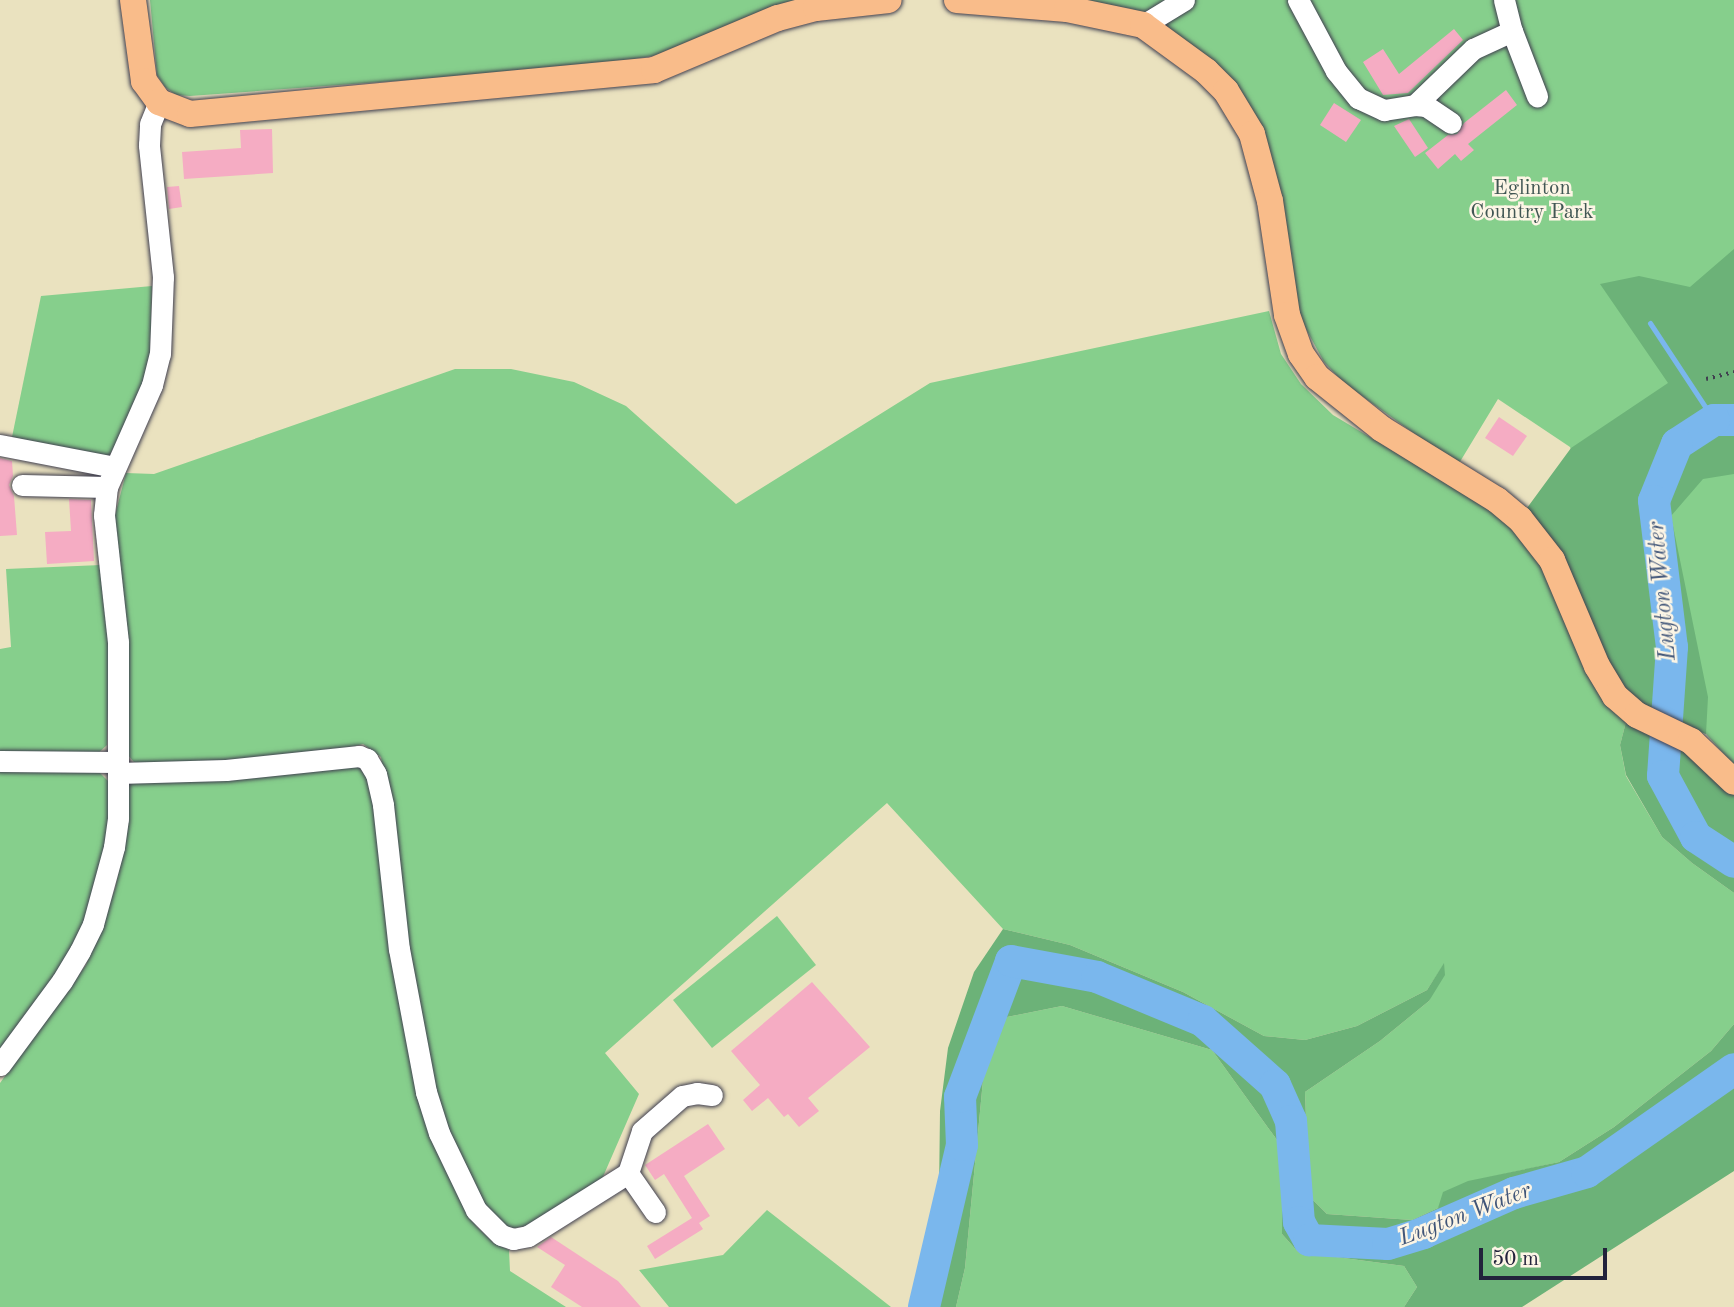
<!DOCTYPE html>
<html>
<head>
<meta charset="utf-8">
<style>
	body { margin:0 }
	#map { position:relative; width:1734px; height:1307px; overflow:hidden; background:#eae2bf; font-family:"Old Standard TT",serif }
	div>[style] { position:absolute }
	.green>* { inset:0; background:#86cf8c }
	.forest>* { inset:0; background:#6cb278 }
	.stream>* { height:5px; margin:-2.5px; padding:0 2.5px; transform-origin:2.5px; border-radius:2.5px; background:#7ab7ed }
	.river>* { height:32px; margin:-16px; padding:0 16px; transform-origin:16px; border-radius:16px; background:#7ab7ed }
	.building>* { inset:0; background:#f5acc3 }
	.path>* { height:3.5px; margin-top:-1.75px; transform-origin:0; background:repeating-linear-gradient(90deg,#403f4f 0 2px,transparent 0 7px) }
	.roads { filter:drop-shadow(0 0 2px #403f4f) drop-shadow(0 0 2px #403f4f) }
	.minor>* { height:21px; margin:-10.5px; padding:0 10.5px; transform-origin:10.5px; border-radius:10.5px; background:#fff }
	.major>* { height:26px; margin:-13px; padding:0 13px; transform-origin:13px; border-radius:13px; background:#f9bc8a }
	span { translate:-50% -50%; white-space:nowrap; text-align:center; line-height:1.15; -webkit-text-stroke:5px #fcf5e5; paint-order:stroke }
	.park-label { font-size:21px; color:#405653 }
	.water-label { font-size:23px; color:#415679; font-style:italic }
	.scale { position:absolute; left:1479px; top:1248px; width:128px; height:32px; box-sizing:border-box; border:4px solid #22223b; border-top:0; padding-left:9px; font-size:21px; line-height:24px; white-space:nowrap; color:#22223b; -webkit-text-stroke:5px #fcf5e5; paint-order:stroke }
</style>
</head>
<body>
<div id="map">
	<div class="green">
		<div style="clip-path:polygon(150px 0,806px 0,658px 55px,587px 67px,190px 96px,176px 95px,165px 87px,157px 75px)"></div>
		<div style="clip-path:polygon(1081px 0,1734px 0,1734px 765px,1706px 734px,1673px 719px,1570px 447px,1498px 399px,1458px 465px,1344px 383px,1324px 362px,1299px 316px,1277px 178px,1175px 33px,1132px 9px)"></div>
		<div style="clip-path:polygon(152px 286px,150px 361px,127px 427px,107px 459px,12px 437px,41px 296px)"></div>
		<div style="clip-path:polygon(1269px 311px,1281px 354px,1301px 384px,1333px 415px,1493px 511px,1521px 535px,1542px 566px,1627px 718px,1620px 745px,1626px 776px,1662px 837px,1692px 863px,1734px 893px,1734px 1024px,1711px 1051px,1614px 1127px,1559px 1162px,1468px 1182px,1438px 1208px,1412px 1220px,1327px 1214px,1309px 1196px,1305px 1092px,1380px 1041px,1429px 1001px,1444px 964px,1427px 990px,1357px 1026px,1305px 1040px,1264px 1036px,1183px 992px,1070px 945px,1003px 929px,887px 803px,605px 1053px,639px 1094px,602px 1179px,527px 1226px,509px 1229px,484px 1207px,446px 1129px,428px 1058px,411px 968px,381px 757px,363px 744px,325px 754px,145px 765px,134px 762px,126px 753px,114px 519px,126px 473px,154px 474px,455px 369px,511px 369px,574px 382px,626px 406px,736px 504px,930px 383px)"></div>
		<div style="clip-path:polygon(101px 565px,110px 630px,107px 745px,95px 756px,0 755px,0 649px,11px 647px,6px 569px)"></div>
		<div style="clip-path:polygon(358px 766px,373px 784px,399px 999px,468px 1208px,476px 1226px,494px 1243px,509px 1250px,510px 1271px,566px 1307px,0 1307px,0 1083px,86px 965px,115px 889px,127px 833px,125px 782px)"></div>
		<div style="clip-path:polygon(0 768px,91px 770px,100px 773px,108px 781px,110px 830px,88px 916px,56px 977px,0 1050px)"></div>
		<div style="clip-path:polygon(777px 916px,816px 965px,712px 1048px,673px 1000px)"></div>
		<div style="clip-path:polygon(1062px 1006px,1212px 1050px,1282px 1147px,1282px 1234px,1298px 1252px,1404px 1266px,1417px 1287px,1404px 1307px,956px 1307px,965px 1268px,986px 1049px,1007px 1017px)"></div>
		<div style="clip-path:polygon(767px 1210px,891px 1307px,669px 1307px,639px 1270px,723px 1255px)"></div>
	</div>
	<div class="forest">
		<div style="clip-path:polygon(1734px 249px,1734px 474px,1703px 479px,1671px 516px,1708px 697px,1706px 734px,1647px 709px,1615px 681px,1527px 508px,1571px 448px,1668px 383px,1600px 284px,1639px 276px,1690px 287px)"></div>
		<div style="clip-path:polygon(1627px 718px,1682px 744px,1734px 794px,1734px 893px,1692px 863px,1662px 837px,1626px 775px,1620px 745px)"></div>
		<div style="clip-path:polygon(1003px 929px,1070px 945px,1183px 992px,1264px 1036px,1305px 1040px,1357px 1026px,1427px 990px,1444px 963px,1445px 975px,1429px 1001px,1380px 1041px,1305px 1092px,1309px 1196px,1327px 1214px,1412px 1220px,1438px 1208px,1443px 1192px,1468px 1181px,1559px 1162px,1614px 1127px,1711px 1051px,1734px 1024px,1734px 1171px,1522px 1307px,1404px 1307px,1417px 1287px,1404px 1266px,1298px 1252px,1282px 1234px,1282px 1147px,1212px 1050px,1062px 1006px,1007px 1017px,986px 1049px,965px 1268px,956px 1307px,909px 1307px,939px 1194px,940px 1111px,948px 1048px,974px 972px)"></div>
	</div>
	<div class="stream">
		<div style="left:1650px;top:323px;width:116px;rotate:56.6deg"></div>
	</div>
	<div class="river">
		<div style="left:1734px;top:420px;width:20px;rotate:180deg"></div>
		<div style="left:1714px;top:420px;width:44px;rotate:147deg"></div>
		<div style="left:1677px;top:444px;width:61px;rotate:112deg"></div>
		<div style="left:1654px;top:501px;width:147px;rotate:83deg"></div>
		<div style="left:1672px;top:647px;width:129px;rotate:94deg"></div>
		<div style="left:1663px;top:776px;width:69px;rotate:61.6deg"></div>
		<div style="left:1696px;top:837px;width:45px;rotate:33.3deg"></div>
		<div style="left:924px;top:1307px;width:166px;rotate:-76.8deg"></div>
		<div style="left:962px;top:1145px;width:48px;rotate:-92.4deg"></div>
		<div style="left:960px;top:1097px;width:145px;rotate:-69.4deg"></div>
		<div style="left:1011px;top:961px;width:87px;rotate:10.5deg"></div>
		<div style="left:1097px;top:977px;width:115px;rotate:22.5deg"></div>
		<div style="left:1203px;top:1021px;width:96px;rotate:41.6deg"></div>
		<div style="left:1275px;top:1085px;width:39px;rotate:66deg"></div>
		<div style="left:1291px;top:1121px;width:101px;rotate:85.5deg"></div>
		<div style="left:1299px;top:1222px;width:21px;rotate:61deg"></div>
		<div style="left:1309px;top:1240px;width:79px;rotate:2.9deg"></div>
		<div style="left:1388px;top:1244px;width:37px;rotate:-17deg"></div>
		<div style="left:1423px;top:1233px;width:99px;rotate:-23.7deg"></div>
		<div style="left:1514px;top:1193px;width:76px;rotate:-16deg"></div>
		<div style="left:1587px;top:1172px;width:179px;rotate:-35deg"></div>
	</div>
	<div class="building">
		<div style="clip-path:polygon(1454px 29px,1463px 40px,1412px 89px,1408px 93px,1383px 95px,1363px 62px,1383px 49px,1399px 74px)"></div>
		<div style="clip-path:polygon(1506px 90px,1517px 105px,1468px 144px,1474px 150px,1461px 161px,1455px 154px,1438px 169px,1425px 153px,1448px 135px,1457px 134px,1464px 123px)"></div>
		<div style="clip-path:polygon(1334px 103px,1361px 120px,1346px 142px,1320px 125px)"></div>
		<div style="clip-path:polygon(1409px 119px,1428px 148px,1415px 157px,1394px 126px)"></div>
		<div style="clip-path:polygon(272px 129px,273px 173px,184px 179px,182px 152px,241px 148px,240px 130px)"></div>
		<div style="clip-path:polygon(179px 186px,182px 207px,169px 209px,167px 187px)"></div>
		<div style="clip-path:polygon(1499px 417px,1527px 436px,1513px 456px,1485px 438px)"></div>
		<div style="clip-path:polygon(0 458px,12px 461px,13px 476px,9px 485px,14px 496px,17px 535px,0 536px)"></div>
		<div style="clip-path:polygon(69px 499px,91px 500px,94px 561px,47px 564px,45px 532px,71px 531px)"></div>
		<div style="clip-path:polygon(812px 982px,870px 1047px,808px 1098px,819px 1111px,799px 1127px,788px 1114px,784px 1117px,768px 1098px,752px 1111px,743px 1100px,760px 1085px,731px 1051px)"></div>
		<div style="clip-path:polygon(708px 1124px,725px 1149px,684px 1176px,710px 1216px,699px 1223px,703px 1229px,655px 1259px,647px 1246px,692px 1218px,664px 1174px,655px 1180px,645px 1165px)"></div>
		<div style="clip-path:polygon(551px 1237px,618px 1281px,641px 1307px,582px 1307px,551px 1287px,565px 1265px,537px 1247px)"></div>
	</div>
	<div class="path">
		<div style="left:1706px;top:379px;width:29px;rotate:-14deg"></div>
	</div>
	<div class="roads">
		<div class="minor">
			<div style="left:1298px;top:0;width:81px;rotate:61.8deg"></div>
			<div style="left:1336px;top:71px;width:35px;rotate:51deg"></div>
			<div style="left:1358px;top:98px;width:29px;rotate:25deg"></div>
			<div style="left:1384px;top:110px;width:31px;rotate:-9deg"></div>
			<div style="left:1415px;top:105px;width:81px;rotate:-44deg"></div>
			<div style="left:1473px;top:49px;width:43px;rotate:-24.8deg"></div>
			<div style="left:1504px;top:0;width:32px;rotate:76deg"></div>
			<div style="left:1512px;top:31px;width:70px;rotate:69deg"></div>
			<div style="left:1143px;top:25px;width:48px;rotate:-31.4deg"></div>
			<div style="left:1415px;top:105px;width:11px;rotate:5deg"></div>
			<div style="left:1426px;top:106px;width:30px;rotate:34deg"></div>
			<div style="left:0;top:445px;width:116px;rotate:10.9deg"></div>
			<div style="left:22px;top:485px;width:85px;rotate:1.3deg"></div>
			<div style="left:0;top:761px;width:116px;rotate:0.5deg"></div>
			<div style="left:118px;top:773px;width:108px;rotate:-1.6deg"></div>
			<div style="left:226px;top:770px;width:134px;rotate:-6deg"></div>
			<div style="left:359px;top:756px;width:9px;rotate:21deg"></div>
			<div style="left:367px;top:759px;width:17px;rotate:59deg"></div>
			<div style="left:376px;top:774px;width:32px;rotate:77deg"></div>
			<div style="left:383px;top:805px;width:145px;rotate:83.7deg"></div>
			<div style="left:399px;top:949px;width:146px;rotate:79.3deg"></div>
			<div style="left:426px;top:1092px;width:43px;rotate:72.4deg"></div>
			<div style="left:439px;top:1133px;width:85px;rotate:64.3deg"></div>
			<div style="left:476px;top:1210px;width:35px;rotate:45deg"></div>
			<div style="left:501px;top:1235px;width:13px;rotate:18deg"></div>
			<div style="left:513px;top:1239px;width:15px;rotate:-11deg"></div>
			<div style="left:528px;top:1236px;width:118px;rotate:-32.2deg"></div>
			<div style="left:0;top:1065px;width:104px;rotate:-53.6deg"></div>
			<div style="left:62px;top:981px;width:35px;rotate:-59deg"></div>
			<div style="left:80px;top:951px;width:30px;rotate:-64deg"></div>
			<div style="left:93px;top:924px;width:80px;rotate:-74.7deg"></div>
			<div style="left:114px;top:847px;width:29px;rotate:-82deg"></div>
			<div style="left:118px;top:818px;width:176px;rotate:-90deg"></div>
			<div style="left:118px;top:642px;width:128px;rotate:-96.3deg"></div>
			<div style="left:104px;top:515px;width:28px;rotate:-84deg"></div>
			<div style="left:107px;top:487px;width:111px;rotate:-66.2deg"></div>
			<div style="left:152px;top:385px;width:32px;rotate:-76deg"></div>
			<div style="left:160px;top:354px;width:77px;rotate:-87.8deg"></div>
			<div style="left:163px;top:277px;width:133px;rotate:-96.1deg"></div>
			<div style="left:149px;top:145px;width:21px;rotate:-87deg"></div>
			<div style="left:150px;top:124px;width:24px;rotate:-68deg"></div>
			<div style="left:655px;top:1212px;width:47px;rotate:-124.7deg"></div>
			<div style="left:628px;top:1173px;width:44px;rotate:-71.6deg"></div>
			<div style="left:642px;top:1131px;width:53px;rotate:-41.2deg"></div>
			<div style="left:682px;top:1096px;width:15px;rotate:-11deg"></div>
			<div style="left:697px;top:1093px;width:15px;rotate:8deg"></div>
		</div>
		<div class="major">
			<div style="left:133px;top:0;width:82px;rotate:82.3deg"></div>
			<div style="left:144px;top:81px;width:26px;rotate:54deg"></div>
			<div style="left:159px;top:102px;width:33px;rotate:21deg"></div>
			<div style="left:190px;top:114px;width:466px;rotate:-5.4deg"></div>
			<div style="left:654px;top:70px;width:134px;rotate:-22.8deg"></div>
			<div style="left:778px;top:18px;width:39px;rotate:-15deg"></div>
			<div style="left:816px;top:8px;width:73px;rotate:-6.3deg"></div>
			<div style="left:957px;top:0;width:110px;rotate:4.7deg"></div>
			<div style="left:1067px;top:9px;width:78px;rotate:11.9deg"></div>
			<div style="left:1143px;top:25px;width:78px;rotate:36.1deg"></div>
			<div style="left:1206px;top:71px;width:28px;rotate:45deg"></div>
			<div style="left:1226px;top:91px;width:50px;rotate:58.8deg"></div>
			<div style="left:1252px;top:134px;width:69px;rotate:75deg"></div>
			<div style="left:1270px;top:201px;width:115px;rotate:81.5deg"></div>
			<div style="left:1287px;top:315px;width:41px;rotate:70.3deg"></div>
			<div style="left:1301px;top:354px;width:28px;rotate:55deg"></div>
			<div style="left:1317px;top:377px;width:83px;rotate:38.7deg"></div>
			<div style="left:1382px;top:429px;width:135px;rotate:31.7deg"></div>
			<div style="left:1497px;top:500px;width:30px;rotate:40deg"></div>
			<div style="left:1520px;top:519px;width:52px;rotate:52deg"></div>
			<div style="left:1552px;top:560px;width:115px;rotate:67deg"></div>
			<div style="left:1597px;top:666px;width:35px;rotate:59deg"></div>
			<div style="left:1615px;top:696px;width:29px;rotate:41deg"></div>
			<div style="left:1637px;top:715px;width:60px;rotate:25.7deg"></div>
			<div style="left:1691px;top:741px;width:59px;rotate:43.6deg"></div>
		</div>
	</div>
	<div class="park-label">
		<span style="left:1532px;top:201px">Eglinton<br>Country Park</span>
	</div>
	<div class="water-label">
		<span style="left:1663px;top:591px;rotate:-95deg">Lugton Water</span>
		<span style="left:1465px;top:1215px;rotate:-21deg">Lugton Water</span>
	</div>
	<div class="scale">50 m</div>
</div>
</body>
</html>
